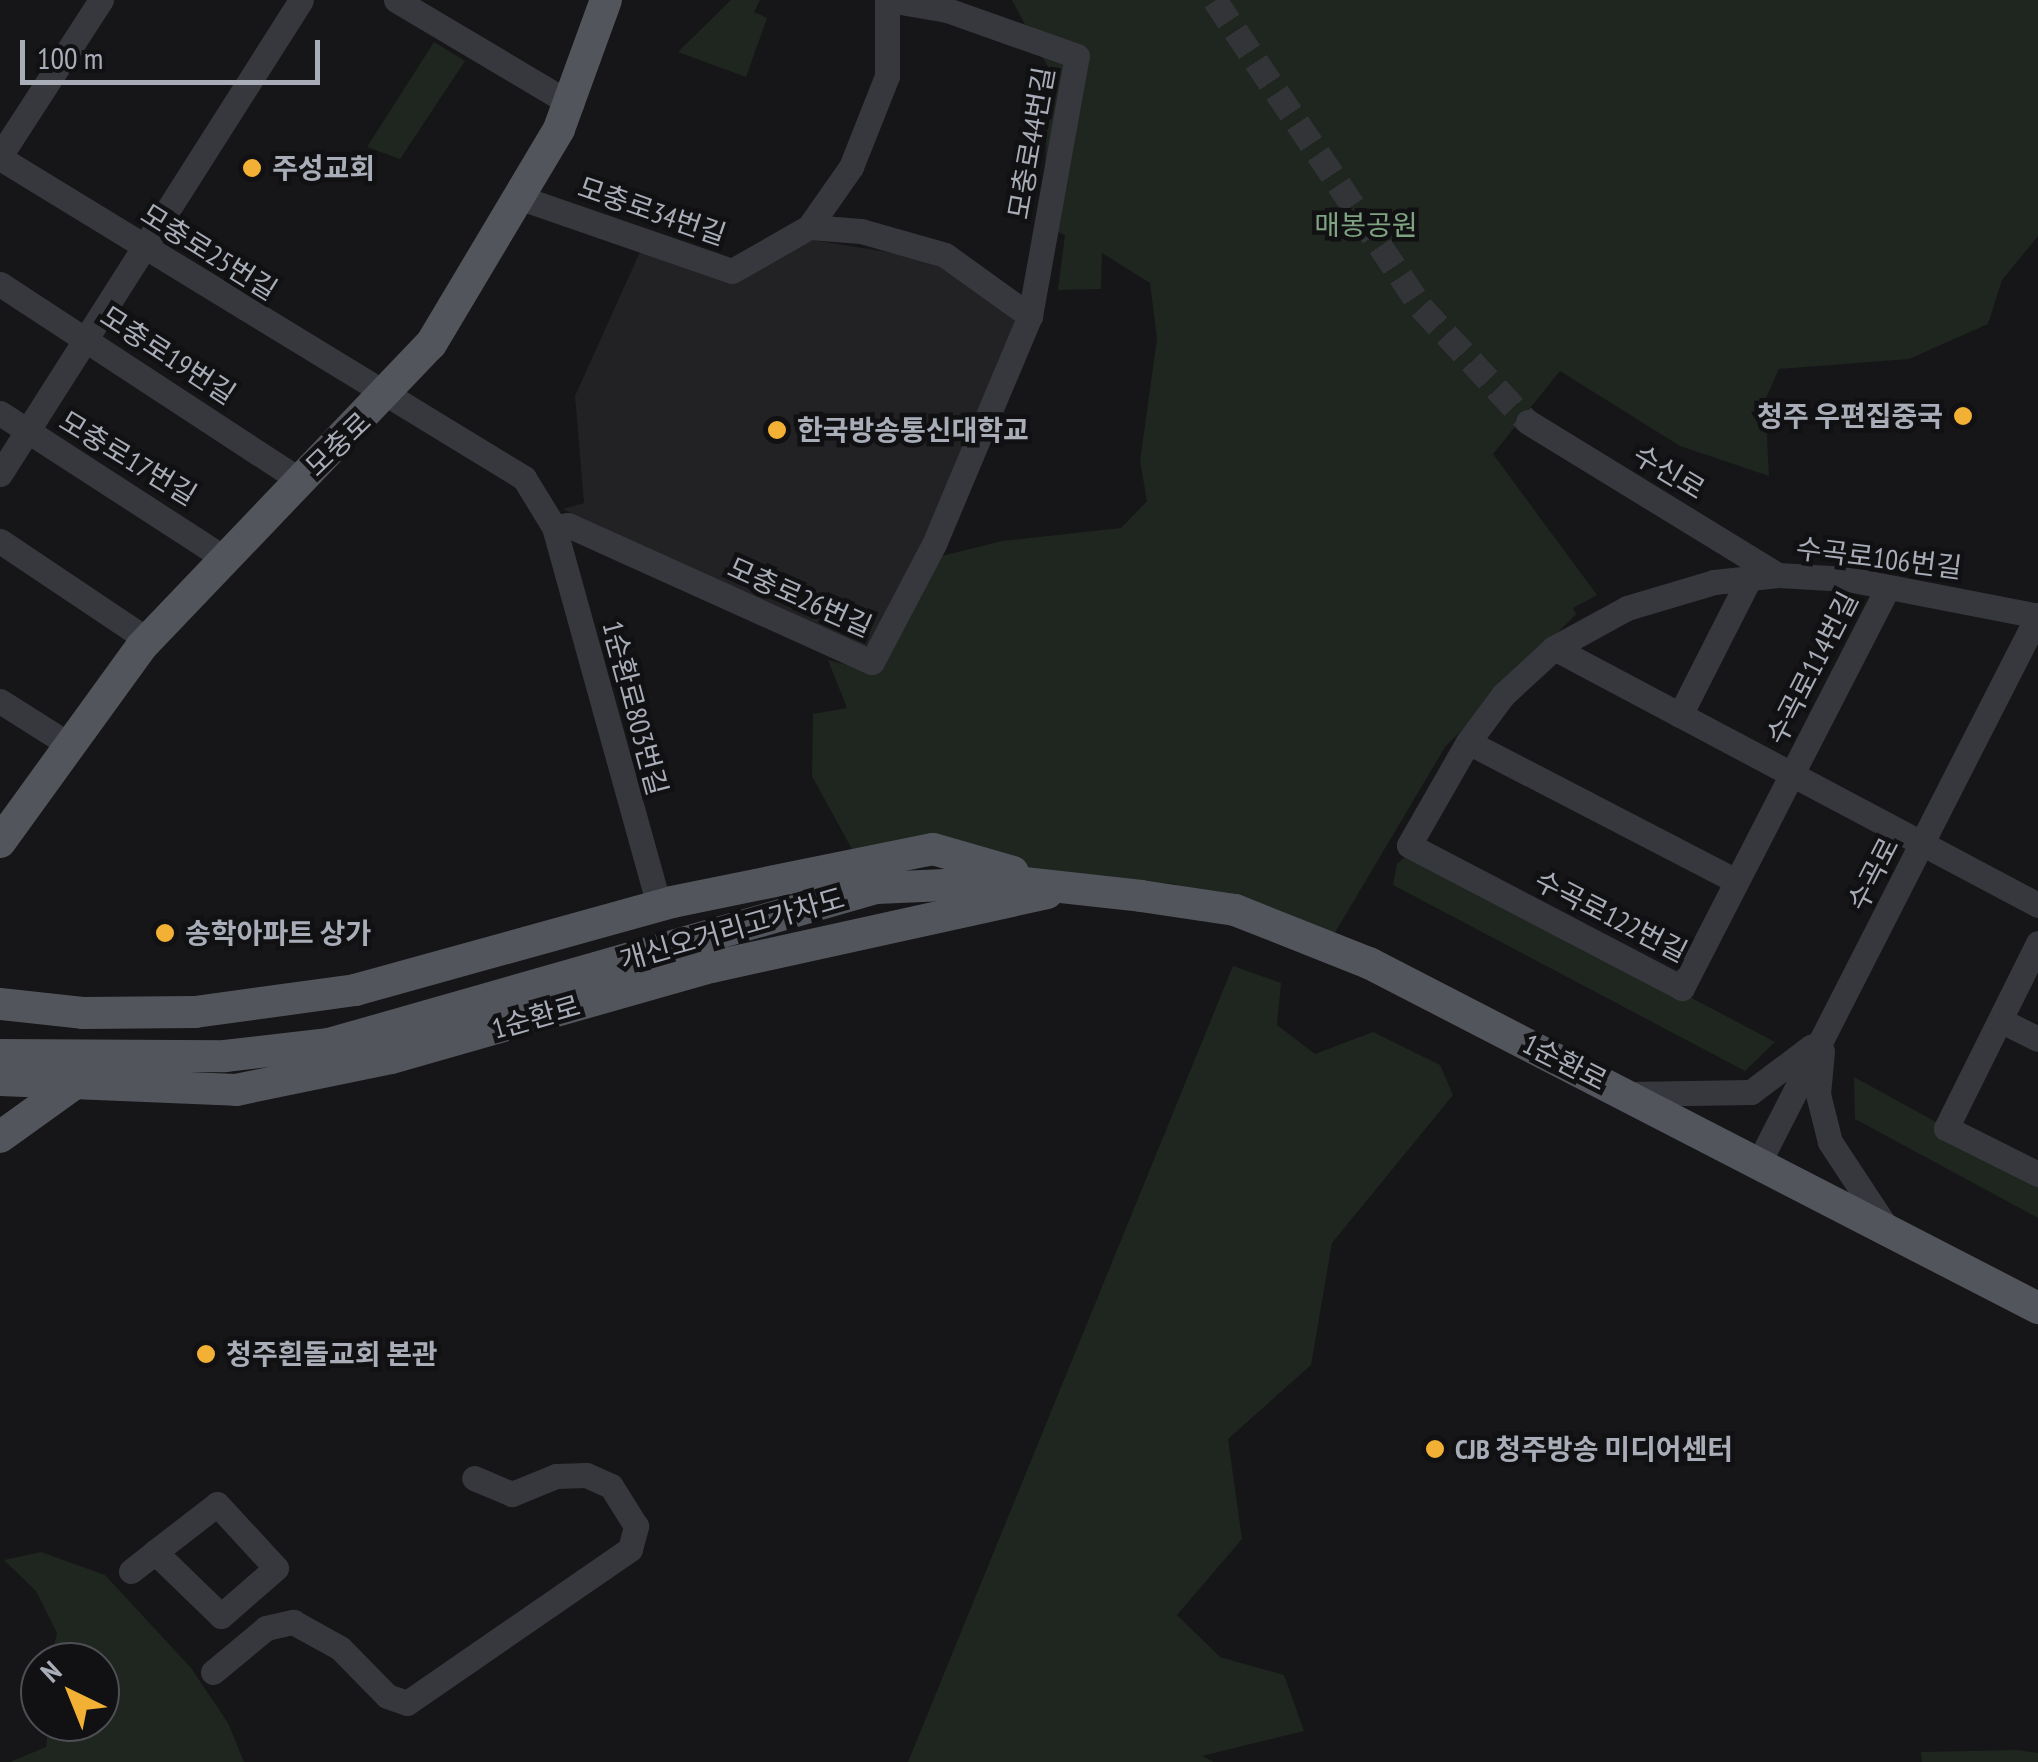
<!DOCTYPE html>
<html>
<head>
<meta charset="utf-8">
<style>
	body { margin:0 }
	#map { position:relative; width:2038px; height:1762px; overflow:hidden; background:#161618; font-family:"PT Sans Narrow","Noto Sans KR",sans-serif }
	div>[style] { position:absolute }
	.built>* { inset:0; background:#222225 }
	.green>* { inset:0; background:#1e261f }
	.minor-tunnel>* { height:25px; margin-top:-12.5px; transform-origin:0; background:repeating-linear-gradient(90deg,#333438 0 25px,transparent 0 37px) }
	.minor>* { height:25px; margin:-12.5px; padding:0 12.5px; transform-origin:12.5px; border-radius:12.5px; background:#37383d }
	.major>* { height:32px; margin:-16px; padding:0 16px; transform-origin:16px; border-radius:16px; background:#53555c }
	.dots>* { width:28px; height:28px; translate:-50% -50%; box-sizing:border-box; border:5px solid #111113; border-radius:50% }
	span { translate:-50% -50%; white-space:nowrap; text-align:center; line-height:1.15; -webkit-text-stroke:9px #111113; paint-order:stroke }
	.street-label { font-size:28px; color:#a8adb8 }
	.poi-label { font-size:28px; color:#a8adb8; font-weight:700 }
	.left { translate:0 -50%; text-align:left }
	.right { translate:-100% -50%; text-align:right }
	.park-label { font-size:28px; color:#7fa381 }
	.north { position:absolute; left:20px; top:1642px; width:100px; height:100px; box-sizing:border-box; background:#111113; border:2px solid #4d4f55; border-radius:50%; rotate:317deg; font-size:28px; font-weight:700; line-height:40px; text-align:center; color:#a8adb8 }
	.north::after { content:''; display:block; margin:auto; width:35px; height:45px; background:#f2b134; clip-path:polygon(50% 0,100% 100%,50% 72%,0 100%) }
	.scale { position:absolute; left:20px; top:40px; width:300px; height:45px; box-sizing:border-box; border:5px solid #a8adb8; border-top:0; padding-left:12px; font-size:30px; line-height:35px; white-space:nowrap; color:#a8adb8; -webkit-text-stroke:8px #111113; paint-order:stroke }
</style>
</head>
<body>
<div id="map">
	<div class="built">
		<div style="clip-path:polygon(813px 240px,942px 261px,1007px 307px,1017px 326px,878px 641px,863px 647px,563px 509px,584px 503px,575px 396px,640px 252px,735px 278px)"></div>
	</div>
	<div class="green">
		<div style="clip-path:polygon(731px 0,760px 0,754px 12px,767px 18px,746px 77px,678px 52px)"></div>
		<div style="clip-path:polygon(1012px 0,2038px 0,2038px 236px,2002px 280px,1988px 324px,1909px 359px,1779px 369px,1765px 400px,1769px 476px,1680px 446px,1560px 371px,1493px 454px,1597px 595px,1573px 608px,1576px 614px,1445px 747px,1333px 936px,1174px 884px,945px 865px,865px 873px,812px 776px,813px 714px,847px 708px,828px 660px,873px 672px,942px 556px,1002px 541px,1121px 528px,1147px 501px,1140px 461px,1157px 339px,1150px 283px,1102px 253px,1101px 289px,1058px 290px,1065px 235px,1053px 230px,1044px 211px,1048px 67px)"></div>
		<div style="clip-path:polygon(434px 42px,465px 61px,400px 159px,367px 147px)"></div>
		<div style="clip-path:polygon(1412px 850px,1775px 1042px,1745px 1071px,1393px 885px,1397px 864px)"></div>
		<div style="clip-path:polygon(1233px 966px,1281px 983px,1277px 1025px,1315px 1054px,1373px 1032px,1440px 1065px,1453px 1095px,1332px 1243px,1311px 1365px,1228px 1439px,1242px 1539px,1177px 1615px,1220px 1657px,1284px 1675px,1304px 1731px,1202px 1756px,1214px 1762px,908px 1762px)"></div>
		<div style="clip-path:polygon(1854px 1077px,2038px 1178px,2038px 1218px,1855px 1119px)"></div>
		<div style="clip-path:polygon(41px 1552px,105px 1575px,191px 1668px,228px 1723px,244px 1762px,10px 1762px,46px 1747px,49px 1722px,100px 1722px,100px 1662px,50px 1662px,57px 1633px,36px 1591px,4px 1560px)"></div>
		<div style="clip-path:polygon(2018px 1750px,2038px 1753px,2038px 1762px,1922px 1762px,1921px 1752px)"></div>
	</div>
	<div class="minor-tunnel">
		<div style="left:1215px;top:0;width:370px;rotate:56.1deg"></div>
		<div style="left:1421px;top:307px;width:157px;rotate:47.1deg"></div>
	</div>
	<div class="minor">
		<div style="left:396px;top:0;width:204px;rotate:30.7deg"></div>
		<div style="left:0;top:156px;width:186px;rotate:-57.1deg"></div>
		<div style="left:0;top:158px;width:614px;rotate:31.41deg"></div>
		<div style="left:524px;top:478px;width:57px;rotate:58.5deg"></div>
		<div style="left:554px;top:527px;width:14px;rotate:-8deg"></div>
		<div style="left:568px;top:525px;width:333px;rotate:24.3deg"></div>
		<div style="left:872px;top:662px;width:133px;rotate:-62.3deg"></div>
		<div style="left:934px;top:544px;width:247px;rotate:-67.2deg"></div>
		<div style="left:1030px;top:316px;width:264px;rotate:-79.8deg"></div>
		<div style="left:1077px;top:56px;width:138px;rotate:-160.5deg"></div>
		<div style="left:947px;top:10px;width:59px;rotate:-170.2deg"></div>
		<div style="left:521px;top:198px;width:223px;rotate:19.1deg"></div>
		<div style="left:732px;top:271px;width:89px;rotate:-29.7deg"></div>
		<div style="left:809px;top:227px;width:52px;rotate:4.4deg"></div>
		<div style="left:861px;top:231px;width:87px;rotate:15.9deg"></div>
		<div style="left:945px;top:255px;width:105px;rotate:35.7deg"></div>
		<div style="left:809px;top:227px;width:73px;rotate:-55deg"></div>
		<div style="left:851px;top:167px;width:98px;rotate:-68.4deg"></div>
		<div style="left:887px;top:76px;width:76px;rotate:-90deg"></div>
		<div style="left:0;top:284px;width:358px;rotate:33.2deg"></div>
		<div style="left:0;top:413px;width:265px;rotate:32.9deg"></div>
		<div style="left:1528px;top:422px;width:293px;rotate:31.5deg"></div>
		<div style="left:0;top:474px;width:561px;rotate:-57.58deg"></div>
		<div style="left:554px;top:527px;width:393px;rotate:74.5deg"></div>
		<div style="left:0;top:541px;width:178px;rotate:33.8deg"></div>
		<div style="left:1888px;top:587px;width:451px;rotate:117.2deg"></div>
		<div style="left:1682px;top:988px;width:308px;rotate:-152.4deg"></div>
		<div style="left:1409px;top:845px;width:119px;rotate:-60.2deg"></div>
		<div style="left:1468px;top:742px;width:59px;rotate:-53.3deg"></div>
		<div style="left:1503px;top:695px;width:69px;rotate:-42.7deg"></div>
		<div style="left:1554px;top:648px;width:83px;rotate:-28.7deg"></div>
		<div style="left:1627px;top:608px;width:91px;rotate:-16.6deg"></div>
		<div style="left:1714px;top:582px;width:64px;rotate:-6.2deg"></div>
		<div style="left:1778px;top:575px;width:70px;rotate:3.3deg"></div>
		<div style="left:1848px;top:579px;width:194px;rotate:11deg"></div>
		<div style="left:1554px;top:648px;width:548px;rotate:27.97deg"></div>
		<div style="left:0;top:701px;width:80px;rotate:32.3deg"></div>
		<div style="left:1680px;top:715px;width:155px;rotate:-63.1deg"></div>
		<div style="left:1468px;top:742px;width:302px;rotate:27.4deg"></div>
		<div style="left:2038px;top:943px;width:207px;rotate:116.4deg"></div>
		<div style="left:1946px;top:1128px;width:103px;rotate:26.6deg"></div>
		<div style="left:2000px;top:1020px;width:42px;rotate:26.6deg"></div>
		<div style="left:1822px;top:1051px;width:43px;rotate:95.3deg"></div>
		<div style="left:1818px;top:1094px;width:49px;rotate:76deg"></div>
		<div style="left:1830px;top:1142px;width:102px;rotate:56.6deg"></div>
		<div style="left:1628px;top:1094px;width:123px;rotate:-0.9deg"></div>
		<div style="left:1751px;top:1092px;width:76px;rotate:-37deg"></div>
		<div style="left:1760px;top:1160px;width:612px;rotate:-62.97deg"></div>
		<div style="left:131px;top:1571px;width:31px;rotate:-38deg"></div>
		<div style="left:155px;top:1552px;width:78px;rotate:-37.7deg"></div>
		<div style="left:217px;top:1504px;width:87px;rotate:47.3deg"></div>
		<div style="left:276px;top:1568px;width:73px;rotate:138.9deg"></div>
		<div style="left:221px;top:1616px;width:92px;rotate:-135.9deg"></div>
		<div style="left:213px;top:1672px;width:69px;rotate:-39.7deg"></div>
		<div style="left:266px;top:1628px;width:28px;rotate:-13deg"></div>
		<div style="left:293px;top:1622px;width:54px;rotate:29deg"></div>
		<div style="left:340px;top:1648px;width:67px;rotate:45.6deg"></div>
		<div style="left:387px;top:1696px;width:21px;rotate:19deg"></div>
		<div style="left:407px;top:1703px;width:271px;rotate:-34.6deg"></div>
		<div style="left:630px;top:1549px;width:24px;rotate:-75deg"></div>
		<div style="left:636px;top:1526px;width:47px;rotate:-122deg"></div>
		<div style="left:611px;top:1486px;width:27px;rotate:-156deg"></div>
		<div style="left:586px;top:1475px;width:30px;rotate:178deg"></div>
		<div style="left:556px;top:1476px;width:48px;rotate:157.8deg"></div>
		<div style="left:512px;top:1494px;width:41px;rotate:-157.2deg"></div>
	</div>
	<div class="major">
		<div style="left:0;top:842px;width:241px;rotate:-54.1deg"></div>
		<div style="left:141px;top:647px;width:419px;rotate:-46.3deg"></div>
		<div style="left:431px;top:344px;width:250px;rotate:-59.2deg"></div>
		<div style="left:559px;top:129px;width:137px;rotate:-70deg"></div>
		<div style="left:0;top:1004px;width:83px;rotate:6.2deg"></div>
		<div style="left:83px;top:1013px;width:112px;rotate:-0.5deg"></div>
		<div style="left:195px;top:1012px;width:162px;rotate:-7.8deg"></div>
		<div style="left:355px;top:990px;width:329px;rotate:-15.5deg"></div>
		<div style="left:672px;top:902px;width:266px;rotate:-11.5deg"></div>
		<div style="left:933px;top:849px;width:83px;rotate:16deg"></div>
		<div style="left:0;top:1055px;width:225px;rotate:0.3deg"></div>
		<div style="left:225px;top:1056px;width:105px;rotate:-6.6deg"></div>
		<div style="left:329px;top:1044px;width:569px;rotate:-15.92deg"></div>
		<div style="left:876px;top:888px;width:139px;rotate:-2.5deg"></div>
		<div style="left:1015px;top:882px;width:127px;rotate:6.3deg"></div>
		<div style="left:1141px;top:896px;width:95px;rotate:8.5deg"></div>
		<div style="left:1235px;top:910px;width:144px;rotate:21.6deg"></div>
		<div style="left:1369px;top:963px;width:753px;rotate:27.28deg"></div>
		<div style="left:0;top:1080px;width:236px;rotate:2.4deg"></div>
		<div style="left:236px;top:1090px;width:158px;rotate:-11.7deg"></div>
		<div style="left:391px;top:1058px;width:333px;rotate:-15.9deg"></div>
		<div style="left:711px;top:967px;width:344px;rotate:-12.4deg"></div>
		<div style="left:0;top:1137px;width:87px;rotate:-35.7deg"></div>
	</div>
	<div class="dots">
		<div style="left:252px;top:168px;background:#f2b134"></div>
		<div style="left:1963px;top:416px;background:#f2b134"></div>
		<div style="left:777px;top:430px;background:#f2b134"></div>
		<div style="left:165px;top:933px;background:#f2b134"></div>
		<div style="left:206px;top:1354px;background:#f2b134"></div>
		<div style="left:1435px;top:1449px;background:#f2b134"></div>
	</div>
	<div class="street-label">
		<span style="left:1031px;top:143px;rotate:-80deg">모충로44번길</span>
		<span style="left:652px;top:211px;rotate:19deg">모충로34번길</span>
		<span style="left:209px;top:252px;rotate:32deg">모충로25번길</span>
		<span style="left:168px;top:355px;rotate:33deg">모충로19번길</span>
		<span style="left:338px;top:444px;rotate:-44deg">모충로</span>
		<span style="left:128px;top:458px;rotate:31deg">모충로17번길</span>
		<span style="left:1669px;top:472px;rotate:31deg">수신로</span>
		<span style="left:1879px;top:558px;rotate:7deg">수곡로106번길</span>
		<span style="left:800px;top:597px;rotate:24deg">모충로26번길</span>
		<span style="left:1812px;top:668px;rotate:-63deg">수곡로114번길</span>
		<span style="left:635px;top:708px;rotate:75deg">1순환로803번길</span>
		<span style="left:1873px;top:874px;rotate:-63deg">수곡로</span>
		<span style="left:1611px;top:916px;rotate:27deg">수곡로122번길</span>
		<span style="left:732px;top:929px;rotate:-16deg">개신오거리고가차도</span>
		<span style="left:536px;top:1017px;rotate:-16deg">1순환로</span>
		<span style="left:1565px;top:1062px;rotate:27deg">1순환로</span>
	</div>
	<div class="poi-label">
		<span class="left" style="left:272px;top:168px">주성교회</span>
		<span class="right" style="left:1943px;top:416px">청주 우편집중국</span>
		<span class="left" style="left:797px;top:430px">한국방송통신대학교</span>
		<span class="left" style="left:185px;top:933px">송학아파트 상가</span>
		<span class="left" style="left:226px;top:1354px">청주흰돌교회 본관</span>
		<span class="left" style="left:1455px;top:1449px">CJB 청주방송 미디어센터</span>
	</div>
	<div class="park-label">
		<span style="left:1366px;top:225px">매봉공원</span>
	</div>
	<div class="north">N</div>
	<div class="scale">100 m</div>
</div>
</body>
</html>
